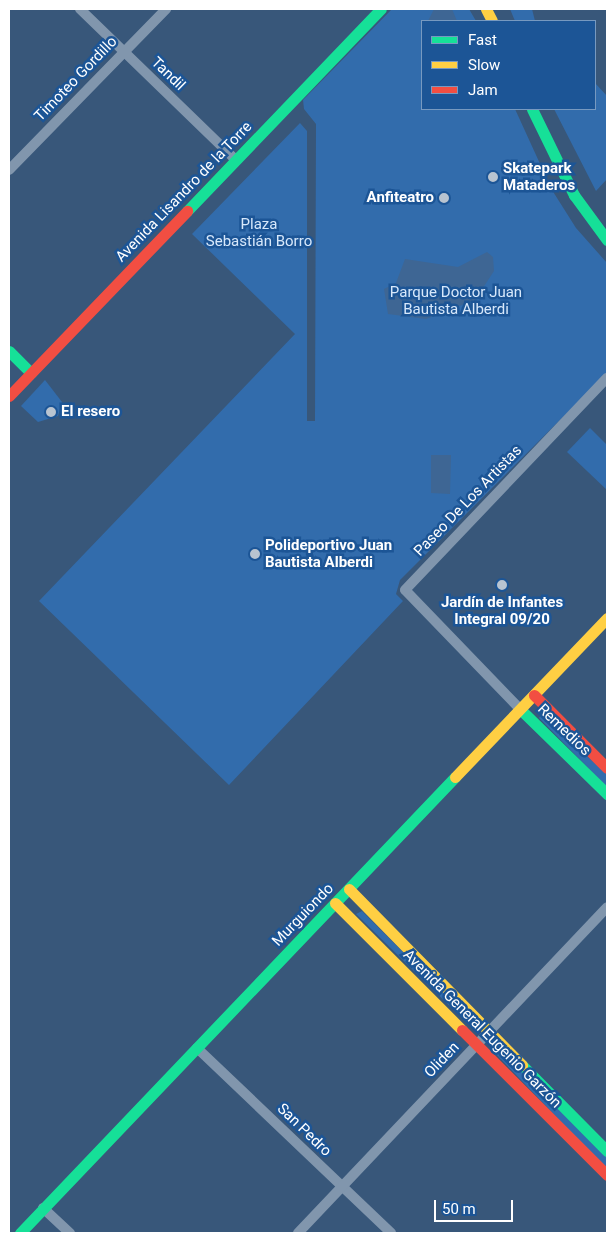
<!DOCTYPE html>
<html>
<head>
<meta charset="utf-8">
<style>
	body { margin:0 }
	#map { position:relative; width:616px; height:1242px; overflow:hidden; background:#38577a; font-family:Roboto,sans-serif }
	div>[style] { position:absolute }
	.green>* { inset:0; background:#326cac }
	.water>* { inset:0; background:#3e6694 }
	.street>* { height:10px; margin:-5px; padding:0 5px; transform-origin:5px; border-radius:5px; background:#8196ad }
	.fast>* { height:11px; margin:-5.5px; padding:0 5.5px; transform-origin:5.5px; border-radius:5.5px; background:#16e098 }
	.slow>* { height:11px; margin:-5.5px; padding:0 5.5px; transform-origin:5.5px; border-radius:5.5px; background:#ffcf43 }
	.jam>* { height:11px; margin:-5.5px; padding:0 5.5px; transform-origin:5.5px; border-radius:5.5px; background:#f24e42 }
	.dots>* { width:14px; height:14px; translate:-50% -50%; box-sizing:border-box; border:2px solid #1c5596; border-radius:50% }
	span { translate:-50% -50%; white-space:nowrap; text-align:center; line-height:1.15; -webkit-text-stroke:5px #1c5596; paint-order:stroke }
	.street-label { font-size:15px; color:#fff }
	.poi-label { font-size:15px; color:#fff; font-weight:700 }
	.left { translate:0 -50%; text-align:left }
	.right { translate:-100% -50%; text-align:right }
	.park-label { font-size:15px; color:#d7e8fb }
	.frame { position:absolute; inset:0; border:10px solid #fff; pointer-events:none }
	.legend { position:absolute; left:421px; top:20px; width:175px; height:90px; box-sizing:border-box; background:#1c5596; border:1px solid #7799c0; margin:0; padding:6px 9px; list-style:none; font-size:15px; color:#fff }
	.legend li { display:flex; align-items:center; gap:10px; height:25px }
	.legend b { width:25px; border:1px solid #7799c0 }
	.scale { position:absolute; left:434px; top:1200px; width:79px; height:22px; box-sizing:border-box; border:2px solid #fff; border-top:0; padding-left:6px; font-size:15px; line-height:18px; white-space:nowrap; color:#fff; -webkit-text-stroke:4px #1c5596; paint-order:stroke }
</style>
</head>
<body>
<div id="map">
	<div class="green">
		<div style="clip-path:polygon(392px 9px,469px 9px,476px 21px,422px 21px,422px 109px,515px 109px,552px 190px,576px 228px,607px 263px,607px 373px,400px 580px,396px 594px,403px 601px,229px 785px,39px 601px,295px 334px,192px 234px,300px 123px,307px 131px,307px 421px,315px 421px,316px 124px,304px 109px,303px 100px)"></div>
		<div style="clip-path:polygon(510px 9px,532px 9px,535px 21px,515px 21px)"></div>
		<div style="clip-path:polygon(595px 83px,607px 96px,607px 179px,596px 191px,554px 109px,595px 109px)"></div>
		<div style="clip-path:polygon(45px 380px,62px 402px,58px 416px,38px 422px,21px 406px)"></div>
		<div style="clip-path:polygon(590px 428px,607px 445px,607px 490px,567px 452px)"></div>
		<div style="clip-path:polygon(541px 715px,607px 774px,607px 787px,539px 718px)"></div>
		<div style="clip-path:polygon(362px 911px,470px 1019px,469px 1025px,356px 914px)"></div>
		<div style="clip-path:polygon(501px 1051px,607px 1157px,607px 1170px,495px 1053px)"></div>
	</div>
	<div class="water">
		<div style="clip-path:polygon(434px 9px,452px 9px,457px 21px,428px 21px)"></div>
		<div style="clip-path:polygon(487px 252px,493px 257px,494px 271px,475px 300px,426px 319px,388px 314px,384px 289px,396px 283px,405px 259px,458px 267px)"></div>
		<div style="clip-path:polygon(431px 455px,451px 455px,450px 494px,431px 493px)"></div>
	</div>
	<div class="street">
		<div style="left:80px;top:9px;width:217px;rotate:44.1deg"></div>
		<div style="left:9px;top:170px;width:225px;rotate:-45.7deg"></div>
		<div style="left:520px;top:709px;width:165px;rotate:-134deg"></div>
		<div style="left:405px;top:590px;width:293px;rotate:-46.4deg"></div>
		<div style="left:197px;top:1048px;width:268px;rotate:43.6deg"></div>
		<div style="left:43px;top:1208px;width:37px;rotate:43deg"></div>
		<div style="left:298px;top:1233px;width:449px;rotate:-46.5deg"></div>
	</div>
	<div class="fast">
		<div style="left:532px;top:109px;width:96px;rotate:64deg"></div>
		<div style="left:574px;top:195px;width:56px;rotate:53.7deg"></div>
		<div style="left:187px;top:211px;width:280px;rotate:-46.2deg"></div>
		<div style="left:9px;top:351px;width:31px;rotate:45deg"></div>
		<div style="left:520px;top:709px;width:122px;rotate:44.3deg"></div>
		<div style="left:522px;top:1065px;width:121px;rotate:45.3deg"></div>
		<div style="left:20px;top:1233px;width:630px;rotate:-46.35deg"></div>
	</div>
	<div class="slow">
		<div style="left:486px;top:9px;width:13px;rotate:63deg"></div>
		<div style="left:455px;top:777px;width:220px;rotate:-46.3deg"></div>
		<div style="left:349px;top:889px;width:247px;rotate:45.5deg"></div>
		<div style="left:335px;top:903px;width:180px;rotate:45deg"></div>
	</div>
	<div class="jam">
		<div style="left:9px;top:396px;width:257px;rotate:-46.1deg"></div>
		<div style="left:534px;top:695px;width:103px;rotate:45deg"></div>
		<div style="left:462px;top:1030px;width:205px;rotate:45deg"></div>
	</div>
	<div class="dots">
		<div style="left:493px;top:177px;background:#b9c4d0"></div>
		<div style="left:444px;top:198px;background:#b9c4d0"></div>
		<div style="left:51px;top:412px;background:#b9c4d0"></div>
		<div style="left:255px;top:554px;background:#b9c4d0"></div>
		<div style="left:502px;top:585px;background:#b9c4d0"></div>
	</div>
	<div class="street-label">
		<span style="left:168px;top:74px;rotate:44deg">Tandil</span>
		<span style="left:76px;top:79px;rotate:-46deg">Timoteo Gordillo</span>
		<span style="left:184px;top:192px;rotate:-46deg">Avenida Lisandro de la Torre</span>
		<span style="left:468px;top:501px;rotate:-46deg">Paseo De Los Artistas</span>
		<span style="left:564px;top:730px;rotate:44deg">Remedios</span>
		<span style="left:303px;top:915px;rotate:-46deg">Murguiondo</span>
		<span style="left:482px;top:1029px;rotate:45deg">Avenida General Eugenio Garzón</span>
		<span style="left:442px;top:1060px;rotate:-46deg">Oliden</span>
		<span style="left:304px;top:1130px;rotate:44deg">San Pedro</span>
	</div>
	<div class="poi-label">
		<span class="left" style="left:503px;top:177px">Skatepark<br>Mataderos</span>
		<span class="right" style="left:434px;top:198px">Anfiteatro</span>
		<span class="left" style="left:61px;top:412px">El resero</span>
		<span class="left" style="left:265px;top:554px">Polideportivo Juan<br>Bautista Alberdi</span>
		<span style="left:502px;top:611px">Jardín de Infantes<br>Integral 09/20</span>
	</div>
	<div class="park-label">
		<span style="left:259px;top:233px">Plaza<br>Sebastián Borro</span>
		<span style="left:456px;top:301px">Parque Doctor Juan<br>Bautista Alberdi</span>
	</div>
	<div class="frame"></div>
	<ul class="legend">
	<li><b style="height:6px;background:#16e098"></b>Fast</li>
	<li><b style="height:6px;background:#ffcf43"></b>Slow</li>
	<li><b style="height:6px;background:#f24e42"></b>Jam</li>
	</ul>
	<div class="scale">50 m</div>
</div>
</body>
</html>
